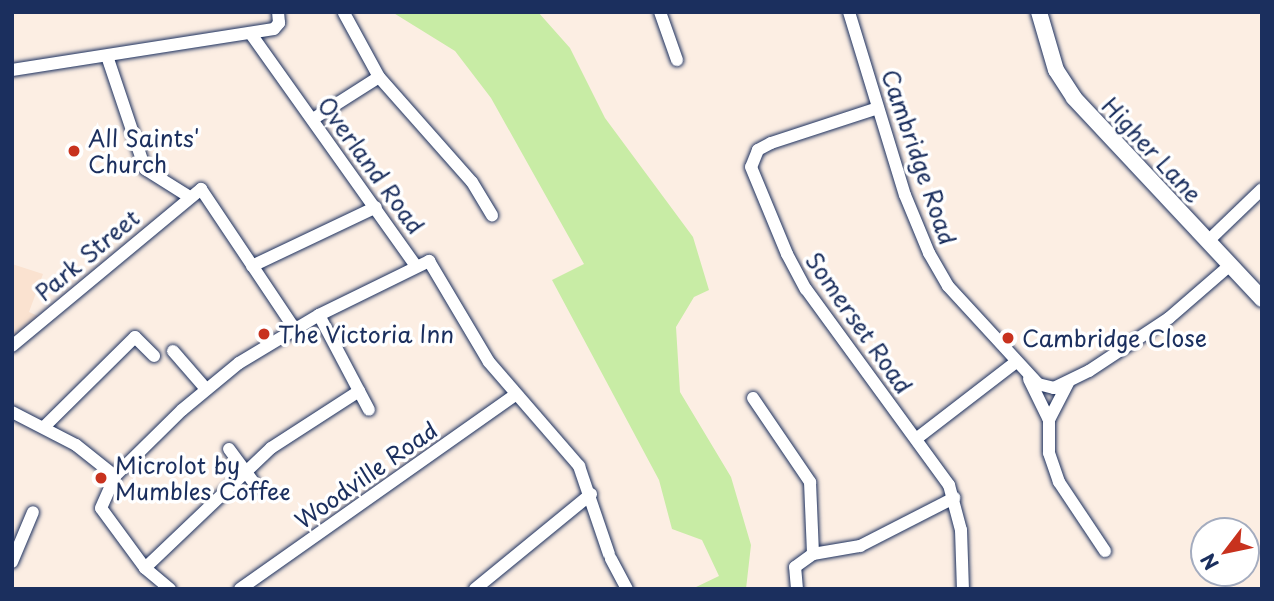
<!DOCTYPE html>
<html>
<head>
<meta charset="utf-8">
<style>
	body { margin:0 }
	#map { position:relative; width:1274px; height:601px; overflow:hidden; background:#fceee3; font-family:"Playpen Sans",sans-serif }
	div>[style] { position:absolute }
	.built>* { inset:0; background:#fae2d0 }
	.green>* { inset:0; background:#c8eca5 }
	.roads { filter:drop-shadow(0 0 2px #1b2f5e) drop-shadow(0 0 2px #1b2f5e) }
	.minor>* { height:12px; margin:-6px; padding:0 6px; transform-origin:6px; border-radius:6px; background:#fff }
	.tertiary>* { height:16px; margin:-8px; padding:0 8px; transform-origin:8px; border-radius:8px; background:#fff }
	.dots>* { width:19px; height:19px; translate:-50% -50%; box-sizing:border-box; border:4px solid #fff; border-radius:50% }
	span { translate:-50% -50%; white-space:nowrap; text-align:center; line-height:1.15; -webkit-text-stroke:7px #fff; paint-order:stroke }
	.poi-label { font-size:23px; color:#1b2f5e }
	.left { translate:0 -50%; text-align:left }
	.street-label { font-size:23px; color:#1b2f5e }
	.frame { position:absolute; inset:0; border:14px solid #1b2f5e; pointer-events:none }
	.north { position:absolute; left:1190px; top:517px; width:70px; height:70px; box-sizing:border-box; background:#fff; border:2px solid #a4acbf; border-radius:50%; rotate:238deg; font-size:19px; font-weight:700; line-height:28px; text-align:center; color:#1b2f5e }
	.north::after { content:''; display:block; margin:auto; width:24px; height:32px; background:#c8321e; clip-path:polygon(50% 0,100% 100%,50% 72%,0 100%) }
</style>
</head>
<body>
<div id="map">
	<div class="built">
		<div style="clip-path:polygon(12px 264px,43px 274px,29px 312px,40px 317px,12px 338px)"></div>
	</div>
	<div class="green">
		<div style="clip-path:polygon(392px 12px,538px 12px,570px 48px,605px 118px,693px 237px,709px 290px,694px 297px,676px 327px,680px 392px,731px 477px,751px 545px,746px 589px,692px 589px,719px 576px,702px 540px,672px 529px,659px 480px,552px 280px,584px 264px,491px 98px,455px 51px)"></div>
	</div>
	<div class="roads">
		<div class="minor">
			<div style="left:660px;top:12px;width:51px;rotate:70.5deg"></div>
			<div style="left:849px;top:12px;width:191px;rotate:73deg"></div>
			<div style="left:905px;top:195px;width:63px;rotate:67.5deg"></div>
			<div style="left:929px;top:253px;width:38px;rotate:60deg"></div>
			<div style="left:948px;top:286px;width:133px;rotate:47.4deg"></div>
			<div style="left:1038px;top:384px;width:16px;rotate:14deg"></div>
			<div style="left:1054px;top:388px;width:39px;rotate:-26deg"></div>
			<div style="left:1089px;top:371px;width:96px;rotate:-33.5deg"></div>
			<div style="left:1169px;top:318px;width:79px;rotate:-40.9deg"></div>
			<div style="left:344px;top:13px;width:73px;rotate:61.3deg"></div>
			<div style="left:379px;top:77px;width:140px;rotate:48.5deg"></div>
			<div style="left:472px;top:182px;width:39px;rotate:59deg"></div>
			<div style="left:251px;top:34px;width:285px;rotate:54.6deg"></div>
			<div style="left:108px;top:59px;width:116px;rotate:71.4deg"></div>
			<div style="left:145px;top:169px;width:51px;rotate:32.1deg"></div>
			<div style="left:12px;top:70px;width:265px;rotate:-8.9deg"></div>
			<div style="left:274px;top:29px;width:8px;rotate:-50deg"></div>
			<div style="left:279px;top:23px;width:11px;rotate:-95deg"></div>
			<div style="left:878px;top:108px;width:113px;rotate:161.9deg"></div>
			<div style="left:771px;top:143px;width:15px;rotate:152deg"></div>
			<div style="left:758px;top:150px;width:18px;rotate:112deg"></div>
			<div style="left:751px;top:167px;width:94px;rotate:67.5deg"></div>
			<div style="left:787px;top:254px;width:40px;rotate:62deg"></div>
			<div style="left:806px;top:289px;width:243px;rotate:53.9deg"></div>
			<div style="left:949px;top:485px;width:47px;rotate:75.1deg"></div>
			<div style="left:961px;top:530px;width:59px;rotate:88.1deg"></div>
			<div style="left:313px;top:119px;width:78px;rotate:-32.5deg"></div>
			<div style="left:1207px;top:242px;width:76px;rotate:-43.9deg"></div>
			<div style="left:252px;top:266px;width:137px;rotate:-25.4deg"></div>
			<div style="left:319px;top:315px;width:107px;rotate:62.2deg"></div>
			<div style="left:12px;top:346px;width:246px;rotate:-39.7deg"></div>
			<div style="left:201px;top:189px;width:167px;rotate:56.2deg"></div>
			<div style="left:173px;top:351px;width:50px;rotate:49deg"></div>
			<div style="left:1029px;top:379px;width:46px;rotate:64deg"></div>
			<div style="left:1068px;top:383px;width:42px;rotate:117.2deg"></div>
			<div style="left:1049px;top:420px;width:33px;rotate:90deg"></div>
			<div style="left:1049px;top:453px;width:31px;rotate:71deg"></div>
			<div style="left:1059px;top:482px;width:83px;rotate:56.3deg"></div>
			<div style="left:753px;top:398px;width:102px;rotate:55.8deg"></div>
			<div style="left:810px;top:482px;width:72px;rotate:87.6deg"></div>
			<div style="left:12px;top:412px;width:72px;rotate:27.3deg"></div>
			<div style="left:76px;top:445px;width:50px;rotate:38.5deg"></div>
			<div style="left:44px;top:427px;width:128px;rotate:-44.7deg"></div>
			<div style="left:135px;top:337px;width:27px;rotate:45deg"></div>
			<div style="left:916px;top:439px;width:126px;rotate:-37.6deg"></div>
			<div style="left:229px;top:449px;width:47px;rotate:53.6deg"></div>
			<div style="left:611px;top:559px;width:34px;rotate:62deg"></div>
			<div style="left:12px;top:562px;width:54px;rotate:-67.2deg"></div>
			<div style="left:145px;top:568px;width:174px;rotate:-43.6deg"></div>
			<div style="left:271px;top:448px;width:105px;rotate:-32.9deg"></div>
			<div style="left:170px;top:589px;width:33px;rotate:-140deg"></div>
			<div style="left:145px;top:568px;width:74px;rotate:-126.3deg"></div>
			<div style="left:101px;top:508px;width:35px;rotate:-66deg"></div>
			<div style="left:115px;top:476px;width:94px;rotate:-44.6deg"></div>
			<div style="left:182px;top:410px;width:74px;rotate:-39.5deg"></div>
			<div style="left:239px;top:363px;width:93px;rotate:-31deg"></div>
			<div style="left:319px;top:315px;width:123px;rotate:-26.1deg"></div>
			<div style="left:429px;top:261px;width:117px;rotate:59.3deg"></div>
			<div style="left:489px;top:362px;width:138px;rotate:49.1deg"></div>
			<div style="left:579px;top:466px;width:93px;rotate:71.2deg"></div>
			<div style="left:240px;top:589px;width:337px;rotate:-35.2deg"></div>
			<div style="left:475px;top:589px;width:150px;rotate:-39.3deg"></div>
			<div style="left:797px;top:589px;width:22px;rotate:-95deg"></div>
			<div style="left:795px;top:567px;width:22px;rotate:-36deg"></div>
			<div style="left:813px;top:554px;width:48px;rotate:-9.7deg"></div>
			<div style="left:860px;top:546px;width:106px;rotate:-27.1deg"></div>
		</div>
		<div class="tertiary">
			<div style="left:1039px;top:12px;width:60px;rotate:73.7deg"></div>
			<div style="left:1056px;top:70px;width:33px;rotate:57deg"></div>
			<div style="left:1074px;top:98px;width:275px;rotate:46.9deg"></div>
		</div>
	</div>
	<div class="dots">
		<div style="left:74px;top:151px;background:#c8321e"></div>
		<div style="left:264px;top:334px;background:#c8321e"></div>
		<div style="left:1008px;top:338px;background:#c8321e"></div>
		<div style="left:101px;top:478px;background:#c8321e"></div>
	</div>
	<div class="poi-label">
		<span class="left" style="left:88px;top:151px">All Saints'<br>Church</span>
		<span class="left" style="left:278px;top:334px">The Victoria Inn</span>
		<span class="left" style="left:1022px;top:338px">Cambridge Close</span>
		<span class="left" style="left:115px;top:478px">Microlot by<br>Mumbles Coffee</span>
	</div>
	<div class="street-label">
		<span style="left:1152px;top:150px;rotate:47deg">Higher Lane</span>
		<span style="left:919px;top:157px;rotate:71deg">Cambridge Road</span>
		<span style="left:371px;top:165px;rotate:54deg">Overland Road</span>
		<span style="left:87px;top:255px;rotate:-40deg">Park Street</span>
		<span style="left:859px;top:323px;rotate:55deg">Somerset Road</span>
		<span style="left:366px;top:475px;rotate:-35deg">Woodville Road</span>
	</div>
	<div class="frame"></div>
	<div class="north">N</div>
</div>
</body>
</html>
